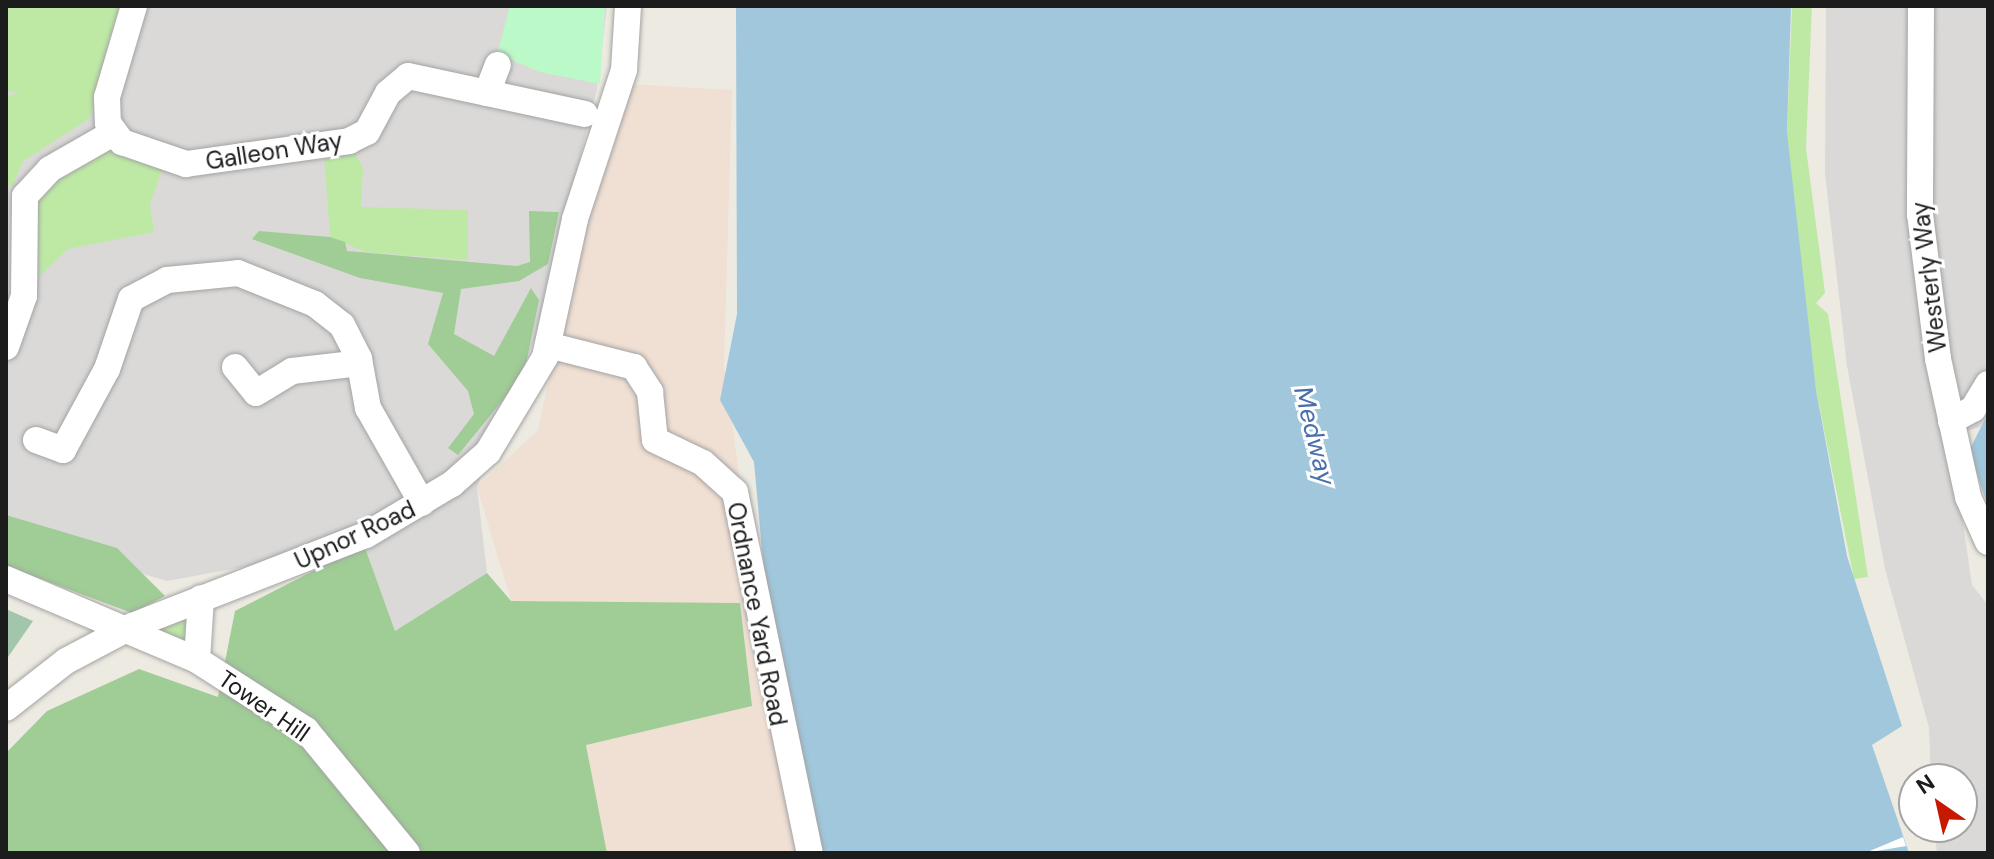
<!DOCTYPE html>
<html>
<head>
<meta charset="utf-8">
<style>
	body { margin:0 }
	#map { position:relative; width:1994px; height:859px; overflow:hidden; background:#edebe1; font-family:"DM Sans",sans-serif }
	div>[style] { position:absolute }
	.residential>* { inset:0; background:#dad9d8 }
	.military>* { inset:0; background:#f0dfd3 }
	.grass>* { inset:0; background:#bee9a5 }
	.forest>* { inset:0; background:#9fcd95 }
	.cemetery>* { inset:0; background:#a2c6ac }
	.park>* { inset:0; background:#bcf9c8 }
	.water>* { inset:0; background:#a0c7dc }
	.pier>* { inset:0; background:#fff }
	.roads { filter:drop-shadow(0 0 2px #a3a3a3) drop-shadow(0 0 2px #a3a3a3) }
	.minor>* { height:26px; margin:-13px; padding:0 13px; transform-origin:13px; border-radius:13px; background:#fff }
	span { translate:-50% -50%; white-space:nowrap; text-align:center; line-height:1.15; -webkit-text-stroke:6px #fff; paint-order:stroke }
	.street-label { font-size:24px; color:#1c1c1c }
	.water-label { font-size:26px; color:#486eab; font-style:italic }
	.frame { position:absolute; inset:0; border:8px solid #1c1c1c; pointer-events:none }
	.north { position:absolute; left:1898px; top:763px; width:80px; height:80px; box-sizing:border-box; background:#fff; border:2px solid #a4a4a4; border-radius:50%; rotate:326deg; font-size:22px; font-weight:700; line-height:32px; text-align:center; color:#1c1c1c }
	.north::after { content:''; display:block; margin:auto; width:28px; height:36px; background:#c71800; clip-path:polygon(50% 0,100% 100%,50% 72%,0 100%) }
</style>
</head>
<body>
<div id="map">
	<div class="residential">
		<div style="clip-path:polygon(122px 6px,607px 6px,597px 89px,535px 338px,477px 487px,487px 573px,395px 631px,364px 545px,167px 581px,6px 534px,6px 91px,104px 63px)"></div>
		<div style="clip-path:polygon(1826px 6px,1988px 6px,1988px 413px,1980px 427px,1950px 436px,1972px 585px,1988px 605px,1988px 853px,1937px 853px,1934px 827px,1962px 827px,1962px 779px,1931px 779px,1929px 728px,1885px 569px,1847px 366px,1825px 174px)"></div>
	</div>
	<div class="military">
		<div style="clip-path:polygon(628px 84px,732px 90px,724px 366px,750px 551px,816px 853px,607px 853px,586px 744px,751px 706px,740px 604px,511px 601px,477px 487px,538px 430px,583px 219px)"></div>
	</div>
	<div class="grass">
		<div style="clip-path:polygon(6px 6px,119px 6px,90px 118px,22px 162px,13px 186px,6px 185px,6px 97px,19px 92px,6px 91px)"></div>
		<div style="clip-path:polygon(1792px 6px,1812px 6px,1806px 148px,1825px 293px,1816px 303px,1828px 314px,1868px 577px,1854px 579px,1816px 390px,1797px 241px,1787px 134px)"></div>
		<div style="clip-path:polygon(103px 144px,164px 164px,150px 205px,154px 232px,68px 249px,39px 277px,36px 198px,43px 182px)"></div>
		<div style="clip-path:polygon(352px 146px,363px 169px,361px 207px,468px 210px,468px 260px,365px 252px,330px 237px,324px 153px)"></div>
		<div style="clip-path:polygon(187px 616px,187px 645px,155px 632px,155px 627px)"></div>
	</div>
	<div class="forest">
		<div style="clip-path:polygon(529px 211px,559px 212px,548px 264px,519px 281px,461px 289px,454px 334px,494px 356px,531px 288px,539px 300px,524px 374px,458px 455px,448px 448px,474px 414px,468px 391px,428px 344px,443px 293px,360px 278px,252px 239px,259px 231px,330px 237px,345px 242px,347px 251px,517px 266px,530px 262px)"></div>
		<div style="clip-path:polygon(6px 515px,117px 548px,165px 596px,132px 613px,6px 566px)"></div>
		<div style="clip-path:polygon(364px 545px,395px 631px,487px 573px,511px 601px,740px 603px,752px 706px,586px 745px,607px 853px,6px 853px,6px 753px,47px 711px,139px 669px,218px 697px,235px 611px)"></div>
	</div>
	<div class="cemetery">
		<div style="clip-path:polygon(6px 609px,33px 621px,6px 660px)"></div>
	</div>
	<div class="park">
		<div style="clip-path:polygon(510px 6px,605px 6px,600px 84px,540px 72px,497px 54px)"></div>
	</div>
	<div class="water">
		<div style="clip-path:polygon(736px 6px,1791px 6px,1787px 132px,1816px 390px,1847px 556px,1902px 726px,1872px 745px,1909px 853px,821px 853px,766px 594px,754px 462px,720px 400px,737px 314px)"></div>
		<div style="clip-path:polygon(1988px 413px,1988px 506px,1969px 451px)"></div>
	</div>
	<div class="pier">
		<div style="clip-path:polygon(1903px 837px,1906px 846px,1865px 853px)"></div>
	</div>
	<div class="roads">
		<div class="minor">
			<div style="left:134px;top:6px;width:95px;rotate:106.5deg"></div>
			<div style="left:107px;top:97px;width:26px;rotate:88deg"></div>
			<div style="left:108px;top:123px;width:24px;rotate:54deg"></div>
			<div style="left:122px;top:142px;width:68px;rotate:19deg"></div>
			<div style="left:186px;top:164px;width:165px;rotate:-8deg"></div>
			<div style="left:349px;top:141px;width:20px;rotate:-27deg"></div>
			<div style="left:367px;top:132px;width:44px;rotate:-61.7deg"></div>
			<div style="left:388px;top:93px;width:26px;rotate:-40deg"></div>
			<div style="left:408px;top:76px;width:181px;rotate:12.1deg"></div>
			<div style="left:1921px;top:6px;width:208px;rotate:90.3deg"></div>
			<div style="left:1920px;top:214px;width:146px;rotate:82.9deg"></div>
			<div style="left:1938px;top:359px;width:141px;rotate:77.7deg"></div>
			<div style="left:1968px;top:497px;width:49px;rotate:66deg"></div>
			<div style="left:487px;top:93px;width:30px;rotate:-69deg"></div>
			<div style="left:548px;top:345px;width:89px;rotate:14.3deg"></div>
			<div style="left:634px;top:367px;width:30px;rotate:57deg"></div>
			<div style="left:650px;top:392px;width:48px;rotate:84.1deg"></div>
			<div style="left:655px;top:440px;width:53px;rotate:25.6deg"></div>
			<div style="left:703px;top:463px;width:43px;rotate:42.2deg"></div>
			<div style="left:735px;top:492px;width:369px;rotate:78.3deg"></div>
			<div style="left:6px;top:347px;width:54px;rotate:-70.6deg"></div>
			<div style="left:24px;top:296px;width:100px;rotate:-89.4deg"></div>
			<div style="left:25px;top:196px;width:37px;rotate:-47deg"></div>
			<div style="left:50px;top:169px;width:73px;rotate:-29.7deg"></div>
			<div style="left:235px;top:367px;width:33px;rotate:51deg"></div>
			<div style="left:256px;top:393px;width:42px;rotate:-31.4deg"></div>
			<div style="left:292px;top:371px;width:68px;rotate:-6.7deg"></div>
			<div style="left:1951px;top:421px;width:25px;rotate:-29deg"></div>
			<div style="left:1973px;top:409px;width:29px;rotate:-59deg"></div>
			<div style="left:36px;top:440px;width:29px;rotate:20deg"></div>
			<div style="left:63px;top:450px;width:92px;rotate:-61.5deg"></div>
			<div style="left:107px;top:369px;width:74px;rotate:-71.1deg"></div>
			<div style="left:131px;top:299px;width:41px;rotate:-27.8deg"></div>
			<div style="left:167px;top:280px;width:71px;rotate:-5.6deg"></div>
			<div style="left:238px;top:273px;width:83px;rotate:21.9deg"></div>
			<div style="left:315px;top:304px;width:34px;rotate:38deg"></div>
			<div style="left:342px;top:325px;width:38px;rotate:63deg"></div>
			<div style="left:359px;top:359px;width:50px;rotate:79.6deg"></div>
			<div style="left:368px;top:408px;width:109px;rotate:60.4deg"></div>
			<div style="left:6px;top:579px;width:207px;rotate:23deg"></div>
			<div style="left:197px;top:660px;width:130px;rotate:32.7deg"></div>
			<div style="left:306px;top:730px;width:159px;rotate:50.6deg"></div>
			<div style="left:197px;top:660px;width:62px;rotate:-86.3deg"></div>
			<div style="left:6px;top:708px;width:76px;rotate:-38.1deg"></div>
			<div style="left:66px;top:661px;width:75px;rotate:-27.9deg"></div>
			<div style="left:132px;top:626px;width:251px;rotate:-21.3deg"></div>
			<div style="left:366px;top:535px;width:100px;rotate:-30.7deg"></div>
			<div style="left:452px;top:484px;width:48px;rotate:-41.6deg"></div>
			<div style="left:488px;top:452px;width:111px;rotate:-59deg"></div>
			<div style="left:545px;top:357px;width:141px;rotate:-77.7deg"></div>
			<div style="left:575px;top:219px;width:157px;rotate:-71.8deg"></div>
			<div style="left:624px;top:70px;width:64px;rotate:-86.4deg"></div>
		</div>
	</div>
	<div class="street-label">
		<span style="left:274px;top:151px;rotate:-9deg">Galleon Way</span>
		<span style="left:1929px;top:277px;rotate:-97deg">Westerly Way</span>
		<span style="left:355px;top:535px;rotate:-25deg">Upnor Road</span>
		<span style="left:757px;top:614px;rotate:79deg">Ordnance Yard Road</span>
		<span style="left:264px;top:706px;rotate:35deg">Tower Hill</span>
	</div>
	<div class="water-label">
		<span style="left:1314px;top:436px;rotate:76deg">Medway</span>
	</div>
	<div class="frame"></div>
	<div class="north">N</div>
</div>
</body>
</html>
